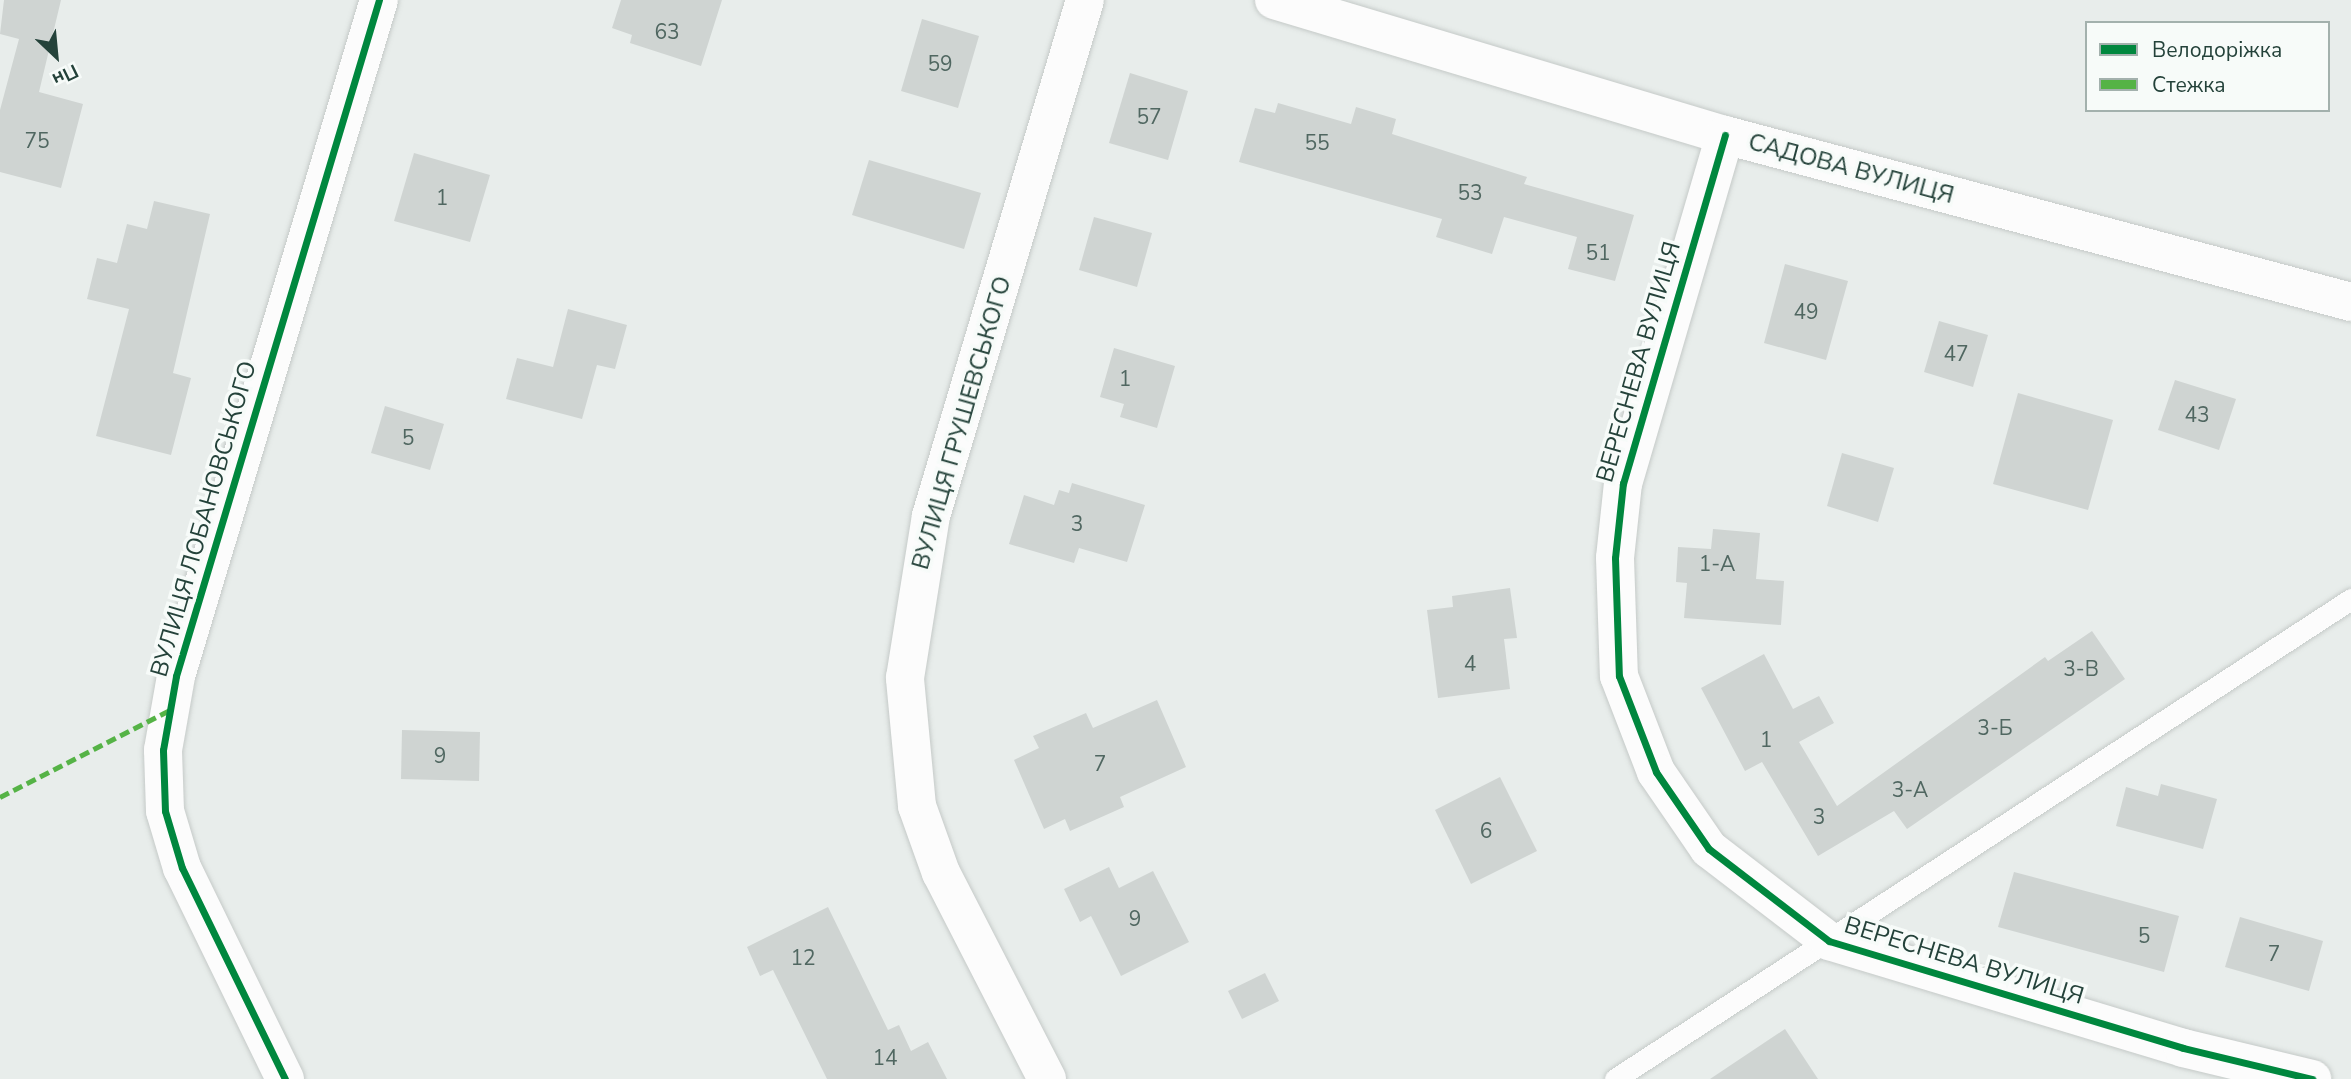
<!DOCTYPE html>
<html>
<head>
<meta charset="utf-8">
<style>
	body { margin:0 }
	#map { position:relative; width:2351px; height:1079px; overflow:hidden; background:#e8edeb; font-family:"Nunito Sans",sans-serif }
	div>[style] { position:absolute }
	.building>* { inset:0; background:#cfd4d2 }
	.roads { filter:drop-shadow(0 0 2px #c5cac8) drop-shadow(0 0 2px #c5cac8) }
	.service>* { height:21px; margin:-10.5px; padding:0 10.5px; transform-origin:10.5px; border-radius:10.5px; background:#fcfcfc }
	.minor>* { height:38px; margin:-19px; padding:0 19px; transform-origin:19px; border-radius:19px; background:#fcfcfc }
	.quiet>* { height:5px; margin-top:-2.5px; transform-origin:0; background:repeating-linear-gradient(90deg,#55b346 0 10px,transparent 0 15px) }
	.cycleway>* { height:7px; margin:-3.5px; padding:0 3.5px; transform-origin:3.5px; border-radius:3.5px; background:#00873e }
	span { translate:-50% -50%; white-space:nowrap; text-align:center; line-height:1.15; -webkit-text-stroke:7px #f7fbf9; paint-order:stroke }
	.number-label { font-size:21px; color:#506761 }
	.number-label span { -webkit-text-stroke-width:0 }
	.street-label { font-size:24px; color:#24423a }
	.legend { position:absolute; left:2085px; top:21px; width:245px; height:91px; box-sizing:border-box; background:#f7fbf9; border:2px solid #a3b1ad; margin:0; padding:9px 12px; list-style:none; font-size:21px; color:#24423a }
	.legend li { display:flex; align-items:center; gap:14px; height:35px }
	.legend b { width:35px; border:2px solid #a3b1ad }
	.north { position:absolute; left:21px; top:21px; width:70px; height:70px; -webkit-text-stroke:5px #f7fbf9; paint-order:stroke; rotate:154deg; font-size:19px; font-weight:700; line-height:28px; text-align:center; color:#24423a }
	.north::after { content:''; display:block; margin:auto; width:24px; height:32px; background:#24423a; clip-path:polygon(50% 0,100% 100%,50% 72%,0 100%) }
</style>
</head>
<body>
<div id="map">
	<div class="building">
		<div style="clip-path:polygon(4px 0,61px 0,39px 92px,83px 104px,61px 188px,0 172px,0 110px,19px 39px,0 34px)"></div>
		<div style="clip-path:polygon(621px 0,722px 0,701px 66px,630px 43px,632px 35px,612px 28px)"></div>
		<div style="clip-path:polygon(922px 19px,979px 36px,958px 108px,901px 91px)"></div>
		<div style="clip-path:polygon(1130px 73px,1188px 91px,1168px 160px,1109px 143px)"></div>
		<div style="clip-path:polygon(1278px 103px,1351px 124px,1356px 107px,1396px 119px,1392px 134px,1527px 177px,1524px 184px,1634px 215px,1615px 281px,1568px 269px,1577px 237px,1504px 217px,1492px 254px,1436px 237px,1442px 219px,1239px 162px,1255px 108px,1275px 113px)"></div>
		<div style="clip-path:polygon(414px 153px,490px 175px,470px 242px,394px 221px)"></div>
		<div style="clip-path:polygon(869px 160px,981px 193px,964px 249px,852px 215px)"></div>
		<div style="clip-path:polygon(154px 201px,210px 214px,173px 373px,191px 378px,171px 455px,96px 436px,129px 309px,87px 299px,97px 258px,117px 263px,127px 224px,147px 229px)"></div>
		<div style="clip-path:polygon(1094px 217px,1152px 233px,1137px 287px,1079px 270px)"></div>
		<div style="clip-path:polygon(1785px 264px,1848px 281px,1826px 360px,1764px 343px)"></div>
		<div style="clip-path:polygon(568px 309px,627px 325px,615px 369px,597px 365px,582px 419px,506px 399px,517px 358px,553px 367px)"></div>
		<div style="clip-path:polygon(1939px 321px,1988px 335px,1973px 387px,1924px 372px)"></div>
		<div style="clip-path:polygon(1114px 348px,1175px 366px,1157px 428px,1120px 417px,1124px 404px,1100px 397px)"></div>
		<div style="clip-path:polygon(2175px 380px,2236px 399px,2219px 450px,2158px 430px)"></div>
		<div style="clip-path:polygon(2018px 393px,2113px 420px,2088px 510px,1993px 484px)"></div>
		<div style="clip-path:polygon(385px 406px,444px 424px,430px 470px,371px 453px)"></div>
		<div style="clip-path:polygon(1842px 453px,1894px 468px,1878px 522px,1827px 506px)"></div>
		<div style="clip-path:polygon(1072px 483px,1145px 505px,1127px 562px,1079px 548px,1074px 563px,1009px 544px,1024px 495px,1054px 505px,1059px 490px,1069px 493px)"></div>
		<div style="clip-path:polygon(1713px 529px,1760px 533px,1756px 579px,1784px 581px,1781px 625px,1684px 618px,1687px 583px,1676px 582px,1678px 547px,1711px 549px)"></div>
		<div style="clip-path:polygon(1510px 588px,1517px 638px,1504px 639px,1510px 689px,1438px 698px,1427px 610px,1453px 607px,1452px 596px)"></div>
		<div style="clip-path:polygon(2092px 631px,2125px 679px,1907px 829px,1894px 811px,1818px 856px,1762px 762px,1745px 771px,1701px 688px,1764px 654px,1793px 709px,1819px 696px,1834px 723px,1799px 742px,1837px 806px,2045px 657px,2048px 661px)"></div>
		<div style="clip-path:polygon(1157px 700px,1186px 767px,1120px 797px,1124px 807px,1070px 831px,1065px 819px,1044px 829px,1014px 760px,1039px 748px,1033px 736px,1086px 713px,1093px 728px)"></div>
		<div style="clip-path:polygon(402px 730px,480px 732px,479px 781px,401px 779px)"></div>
		<div style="clip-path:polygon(1500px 777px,1537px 851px,1471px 884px,1435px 810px)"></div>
		<div style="clip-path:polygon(2161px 784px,2217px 799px,2203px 849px,2116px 826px,2126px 787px,2158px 796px)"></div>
		<div style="clip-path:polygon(1109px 867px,1119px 888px,1153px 871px,1189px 942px,1121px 976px,1091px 916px,1080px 922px,1064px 889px)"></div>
		<div style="clip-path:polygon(2014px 872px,2179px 916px,2164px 972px,1998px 927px)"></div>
		<div style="clip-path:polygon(828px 907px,888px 1030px,899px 1025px,911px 1051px,928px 1042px,947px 1079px,827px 1079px,773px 970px,760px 976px,747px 947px)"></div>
		<div style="clip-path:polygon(2240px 917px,2323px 941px,2309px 991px,2225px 967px)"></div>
		<div style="clip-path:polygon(1265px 973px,1279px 1001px,1242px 1019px,1228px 991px)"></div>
		<div style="clip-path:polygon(1785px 1029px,1818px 1079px,1710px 1079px)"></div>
	</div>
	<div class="roads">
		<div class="service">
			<div style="left:1615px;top:1079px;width:879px;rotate:-33.11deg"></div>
		</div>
		<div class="minor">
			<div style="left:1274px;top:0;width:471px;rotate:16.7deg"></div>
			<div style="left:1725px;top:135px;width:648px;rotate:14.94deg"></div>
			<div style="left:1725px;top:135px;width:363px;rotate:106.3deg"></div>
			<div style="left:1623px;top:483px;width:75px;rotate:96.1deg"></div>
			<div style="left:1615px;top:558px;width:118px;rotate:88.1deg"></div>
			<div style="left:1619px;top:676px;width:103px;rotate:68.9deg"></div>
			<div style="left:1656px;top:772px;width:93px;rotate:55.5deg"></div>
			<div style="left:1709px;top:849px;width:151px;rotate:37.5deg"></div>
			<div style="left:1829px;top:941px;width:370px;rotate:16.8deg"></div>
			<div style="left:2183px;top:1048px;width:133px;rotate:13.5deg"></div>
			<div style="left:285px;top:1079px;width:235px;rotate:-116deg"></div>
			<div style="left:182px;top:868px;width:59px;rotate:-106.6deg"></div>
			<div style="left:165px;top:811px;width:61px;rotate:-91.9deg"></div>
			<div style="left:163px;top:750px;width:75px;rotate:-80deg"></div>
			<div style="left:176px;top:676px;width:706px;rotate:-73.29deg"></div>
			<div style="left:1047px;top:1079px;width:232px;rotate:-117.2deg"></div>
			<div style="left:941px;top:873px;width:71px;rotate:-109.7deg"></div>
			<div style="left:917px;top:806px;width:129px;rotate:-95.4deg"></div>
			<div style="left:905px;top:678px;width:164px;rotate:-80.9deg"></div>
			<div style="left:931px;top:516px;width:538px;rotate:-73.38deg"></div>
		</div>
	</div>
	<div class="quiet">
		<div style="left:0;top:797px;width:191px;rotate:-27.1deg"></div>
	</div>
	<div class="cycleway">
		<div style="left:1725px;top:135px;width:363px;rotate:106.3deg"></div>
		<div style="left:1623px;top:483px;width:75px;rotate:96.1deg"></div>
		<div style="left:1615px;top:558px;width:118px;rotate:88.1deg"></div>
		<div style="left:1619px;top:676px;width:103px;rotate:68.9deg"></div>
		<div style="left:1656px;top:772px;width:93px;rotate:55.5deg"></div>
		<div style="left:1709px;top:849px;width:151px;rotate:37.5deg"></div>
		<div style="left:1829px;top:941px;width:370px;rotate:16.8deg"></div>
		<div style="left:2183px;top:1048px;width:133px;rotate:13.5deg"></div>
		<div style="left:285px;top:1079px;width:235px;rotate:-116deg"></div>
		<div style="left:182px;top:868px;width:59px;rotate:-106.6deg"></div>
		<div style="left:165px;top:811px;width:61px;rotate:-91.9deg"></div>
		<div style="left:163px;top:750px;width:75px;rotate:-80deg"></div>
		<div style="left:176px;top:676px;width:706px;rotate:-73.29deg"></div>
	</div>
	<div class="number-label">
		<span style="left:667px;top:32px">63</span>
		<span style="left:940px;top:64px">59</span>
		<span style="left:1149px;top:117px">57</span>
		<span style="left:37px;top:141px">75</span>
		<span style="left:1317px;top:143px">55</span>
		<span style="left:1470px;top:193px">53</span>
		<span style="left:442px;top:198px">1</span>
		<span style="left:1598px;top:253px">51</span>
		<span style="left:1806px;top:312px">49</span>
		<span style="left:1956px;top:354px">47</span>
		<span style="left:1125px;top:379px">1</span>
		<span style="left:2197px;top:415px">43</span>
		<span style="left:408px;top:438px">5</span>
		<span style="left:1077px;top:524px">3</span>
		<span style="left:1717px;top:564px">1-А</span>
		<span style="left:1470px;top:664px">4</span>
		<span style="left:2081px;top:669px">3-В</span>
		<span style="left:1995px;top:728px">3-Б</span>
		<span style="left:1766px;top:740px">1</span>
		<span style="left:440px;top:756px">9</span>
		<span style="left:1100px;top:764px">7</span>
		<span style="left:1910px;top:790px">3-А</span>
		<span style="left:1819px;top:817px">3</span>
		<span style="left:1486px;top:831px">6</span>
		<span style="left:1135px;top:919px">9</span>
		<span style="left:2144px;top:936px">5</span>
		<span style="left:2274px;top:954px">7</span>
		<span style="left:803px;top:958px">12</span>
		<span style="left:885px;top:1058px">14</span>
	</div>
	<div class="street-label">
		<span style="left:1851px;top:169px;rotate:15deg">САДОВА ВУЛИЦЯ</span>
		<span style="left:1639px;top:362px;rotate:-74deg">ВЕРЕСНЕВА ВУЛИЦЯ</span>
		<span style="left:962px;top:423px;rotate:-74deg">ВУЛИЦЯ ГРУШЕВСЬКОГО</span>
		<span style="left:204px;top:519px;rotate:-74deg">ВУЛИЦЯ ЛОБАНОВСЬКОГО</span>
		<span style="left:1964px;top:961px;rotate:17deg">ВЕРЕСНЕВА ВУЛИЦЯ</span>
	</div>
	<ul class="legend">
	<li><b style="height:9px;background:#00873e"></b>Велодоріжка</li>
	<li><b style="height:9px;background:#55b346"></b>Стежка</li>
	</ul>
	<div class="north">Пн</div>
</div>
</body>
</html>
